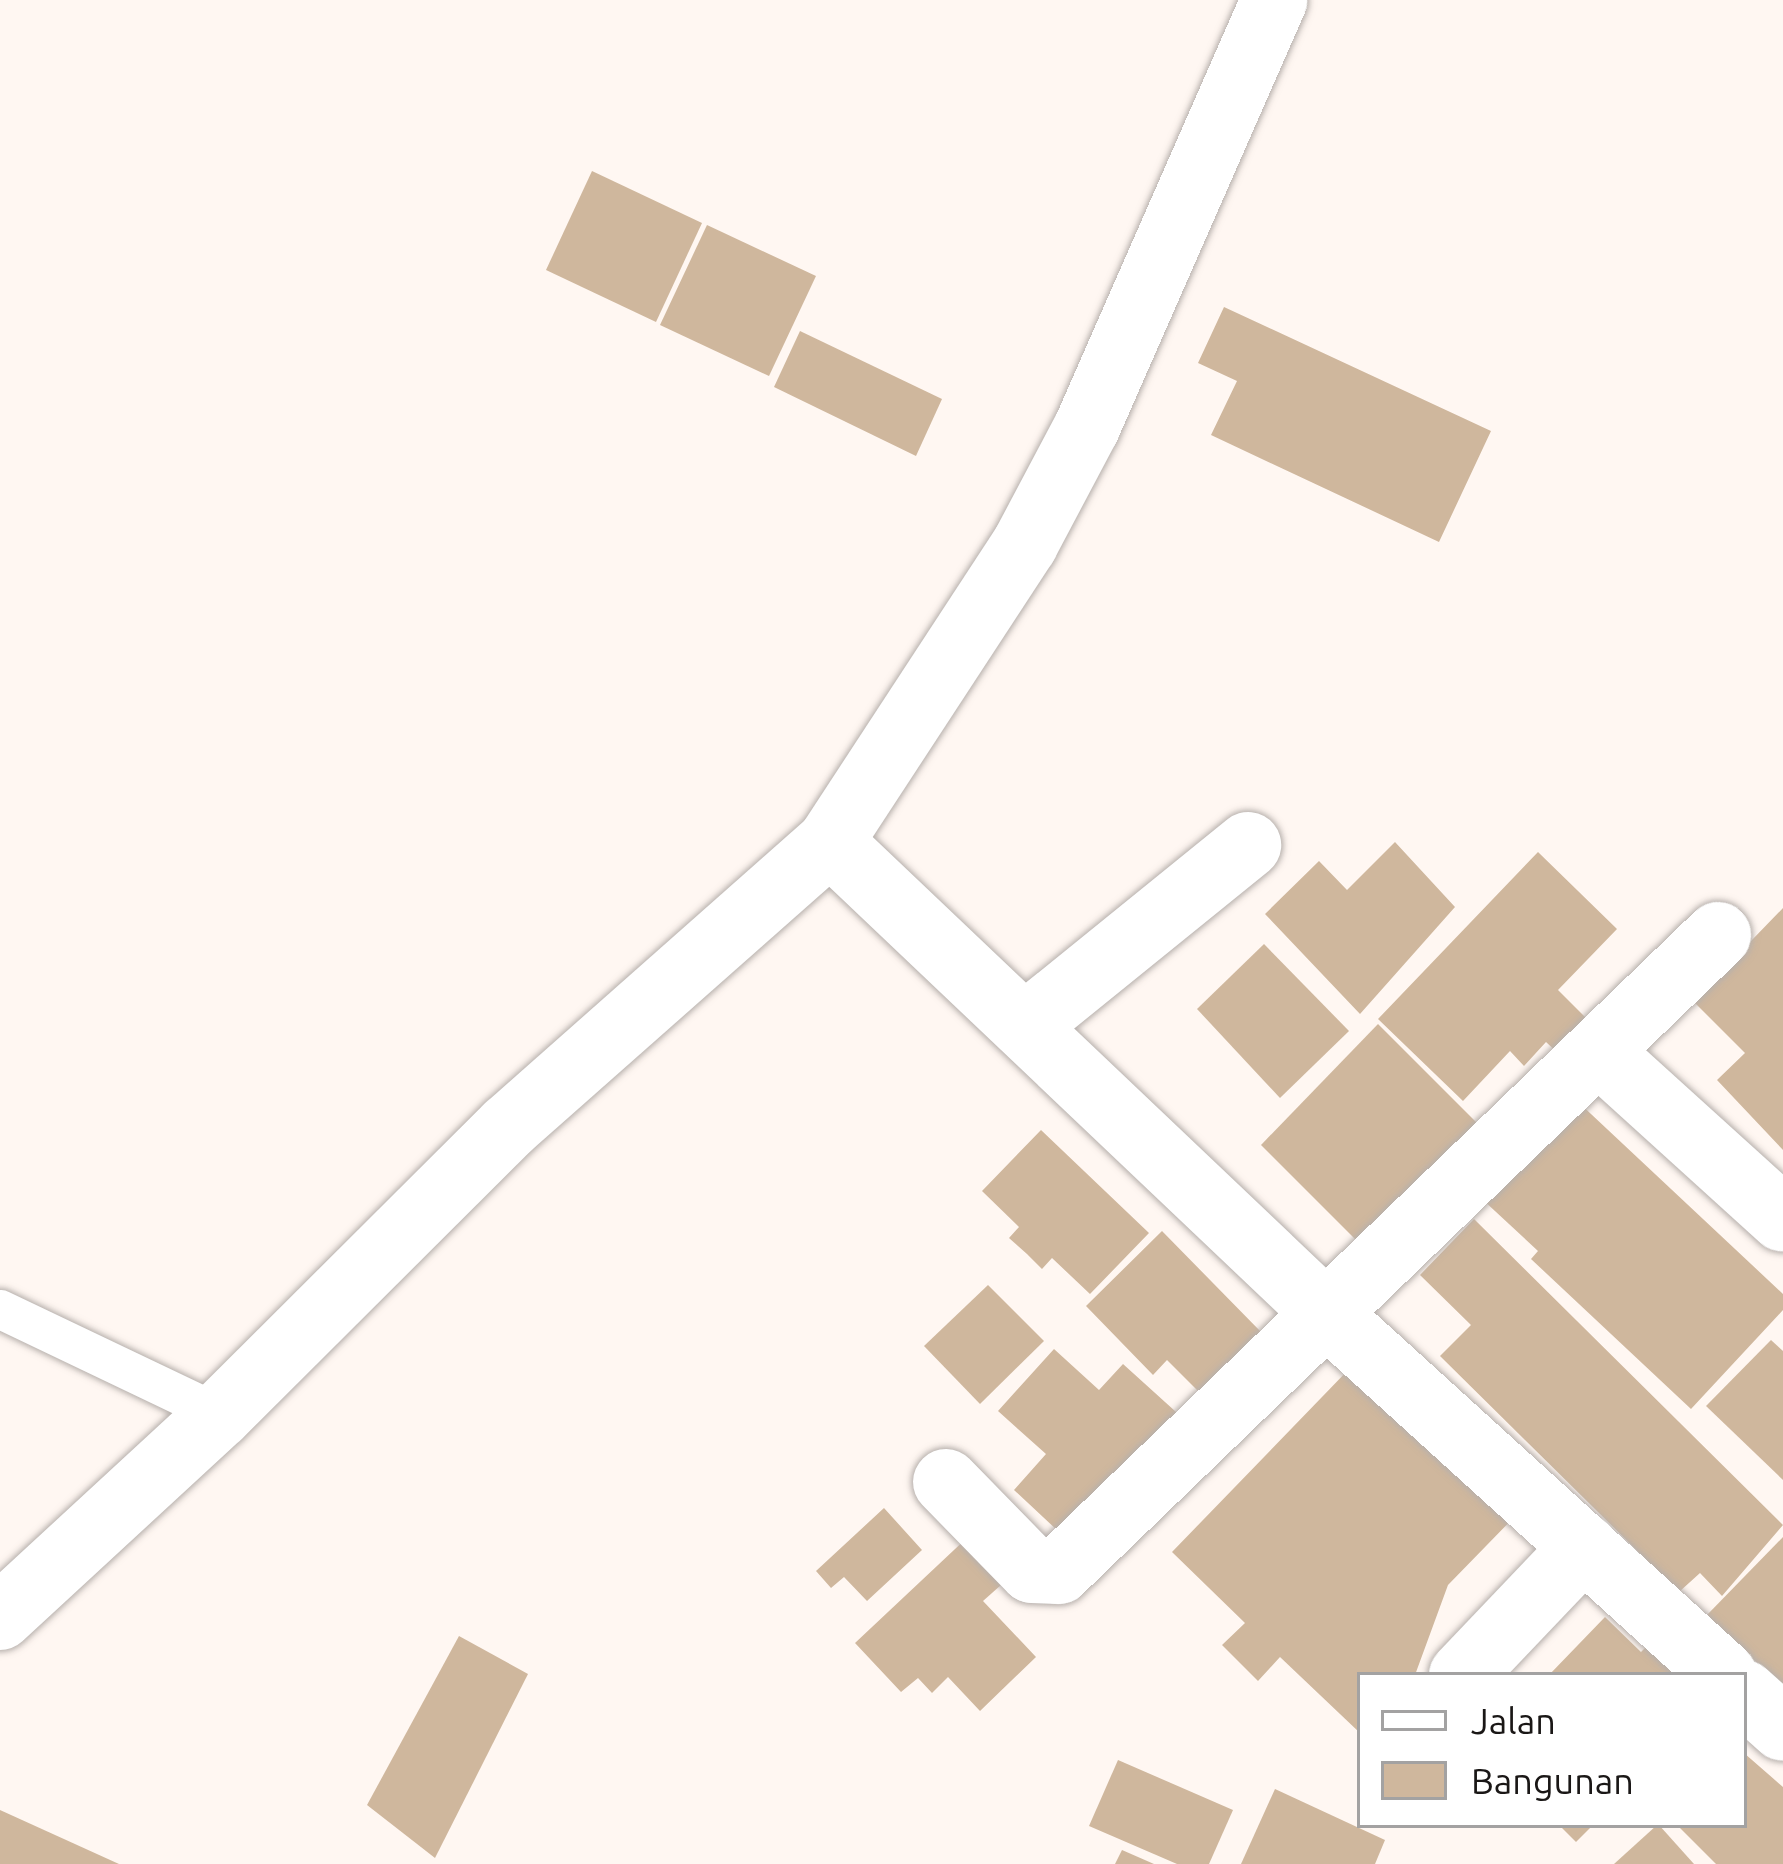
<!DOCTYPE html>
<html>
<head>
<meta charset="utf-8">
<style>
	body { margin:0 }
	#map { position:relative; width:1783px; height:1864px; overflow:hidden; background:#fff7f2; font-family:Ubuntu,sans-serif }
	div>[style] { position:absolute }
	.building>* { inset:0; background:#cfb79d }
	.roads { filter:drop-shadow(0 0 3px #b7b0ac) drop-shadow(0 0 3px #b7b0ac) }
	.service>* { height:39px; margin:-19.5px; padding:0 19.5px; transform-origin:19.5px; border-radius:19.5px; background:#fff }
	.minor>* { height:66px; margin:-33px; padding:0 33px; transform-origin:33px; border-radius:33px; background:#fff }
	.tertiary>* { height:66px; margin:-33px; padding:0 33px; transform-origin:33px; border-radius:33px; background:#fff }
	span { translate:-50% -50%; white-space:nowrap; text-align:center; line-height:1.15; -webkit-text-stroke:10px #fff; paint-order:stroke }
	.legend { position:absolute; left:1357px; top:1672px; width:390px; height:156px; box-sizing:border-box; background:#fff; border:3px solid #a3a2a2; margin:0; padding:15px 21px; list-style:none; font-size:36px; color:#1a1716 }
	.legend li { display:flex; align-items:center; gap:24px; height:60px }
	.legend b { width:60px; border:3px solid #a3a2a2 }
</style>
</head>
<body>
<div id="map">
	<div class="building">
		<div style="clip-path:polygon(592px 171px,702px 223px,656px 322px,546px 270px)"></div>
		<div style="clip-path:polygon(707px 225px,816px 276px,769px 376px,660px 325px)"></div>
		<div style="clip-path:polygon(1224px 307px,1491px 431px,1439px 542px,1211px 435px,1237px 381px,1198px 363px)"></div>
		<div style="clip-path:polygon(800px 331px,942px 399px,916px 456px,774px 387px)"></div>
		<div style="clip-path:polygon(1395px 842px,1455px 907px,1360px 1014px,1265px 914px,1319px 861px,1347px 890px)"></div>
		<div style="clip-path:polygon(1538px 852px,1617px 929px,1558px 990px,1592px 1024px,1561px 1056px,1546px 1042px,1524px 1066px,1510px 1051px,1463px 1101px,1378px 1019px)"></div>
		<div style="clip-path:polygon(1783px 908px,1783px 1150px,1717px 1080px,1745px 1053px,1693px 1001px)"></div>
		<div style="clip-path:polygon(1264px 944px,1349px 1031px,1280px 1098px,1197px 1009px)"></div>
		<div style="clip-path:polygon(1378px 1024px,1483px 1129px,1365px 1249px,1261px 1145px)"></div>
		<div style="clip-path:polygon(1575px 1099px,1783px 1294px,1783px 1310px,1691px 1409px,1531px 1259px,1538px 1251px,1482px 1199px)"></div>
		<div style="clip-path:polygon(1041px 1130px,1149px 1233px,1090px 1294px,1052px 1258px,1042px 1269px,1027px 1254px,1009px 1238px,1019px 1227px,982px 1191px)"></div>
		<div style="clip-path:polygon(1474px 1219px,1783px 1525px,1722px 1596px,1700px 1573px,1679px 1592px,1440px 1356px,1471px 1325px,1420px 1275px)"></div>
		<div style="clip-path:polygon(1162px 1231px,1262px 1333px,1201px 1394px,1167px 1360px,1153px 1375px,1086px 1306px)"></div>
		<div style="clip-path:polygon(988px 1285px,1044px 1341px,980px 1404px,924px 1346px)"></div>
		<div style="clip-path:polygon(1771px 1340px,1783px 1351px,1783px 1480px,1706px 1406px)"></div>
		<div style="clip-path:polygon(1054px 1349px,1099px 1390px,1123px 1364px,1186px 1421px,1073px 1545px,1014px 1490px,1046px 1454px,998px 1411px)"></div>
		<div style="clip-path:polygon(1351px 1367px,1524px 1507px,1448px 1585px,1415px 1675px,1360px 1675px,1360px 1733px,1280px 1657px,1258px 1681px,1222px 1645px,1245px 1623px,1172px 1552px)"></div>
		<div style="clip-path:polygon(884px 1508px,922px 1550px,867px 1601px,844px 1577px,831px 1588px,816px 1571px)"></div>
		<div style="clip-path:polygon(971px 1534px,1010px 1577px,983px 1601px,1036px 1657px,980px 1711px,948px 1677px,932px 1693px,918px 1678px,901px 1692px,855px 1643px)"></div>
		<div style="clip-path:polygon(1783px 1537px,1783px 1692px,1706px 1616px)"></div>
		<div style="clip-path:polygon(1605px 1617px,1641px 1652px,1658px 1635px,1699px 1675px,1549px 1675px)"></div>
		<div style="clip-path:polygon(459px 1636px,528px 1674px,435px 1858px,367px 1805px)"></div>
		<div style="clip-path:polygon(1744px 1753px,1783px 1787px,1783px 1864px,1716px 1864px,1677px 1825px,1744px 1825px)"></div>
		<div style="clip-path:polygon(1118px 1760px,1233px 1810px,1209px 1864px,1177px 1864px,1089px 1826px)"></div>
		<div style="clip-path:polygon(1275px 1789px,1385px 1840px,1375px 1864px,1241px 1864px)"></div>
		<div style="clip-path:polygon(0 1810px,119px 1864px,0 1864px)"></div>
		<div style="clip-path:polygon(1559px 1825px,1593px 1825px,1576px 1842px)"></div>
		<div style="clip-path:polygon(1659px 1825px,1694px 1864px,1614px 1864px,1657px 1825px)"></div>
		<div style="clip-path:polygon(1122px 1850px,1154px 1864px,1115px 1864px)"></div>
	</div>
	<div class="roads">
		<div class="service">
			<div style="left:0;top:1309px;width:244px;rotate:25.5deg"></div>
		</div>
		<div class="minor">
			<div style="left:830px;top:842px;width:687px;rotate:43.53deg"></div>
			<div style="left:1328px;top:1315px;width:535px;rotate:42.27deg"></div>
			<div style="left:1026px;top:1025px;width:286px;rotate:-39deg"></div>
			<div style="left:1599px;top:1052px;width:248px;rotate:42.2deg"></div>
			<div style="left:946px;top:1482px;width:123px;rotate:45.7deg"></div>
			<div style="left:1032px;top:1570px;width:27px;rotate:2deg"></div>
			<div style="left:1059px;top:1571px;width:916px;rotate:-43.98deg"></div>
			<div style="left:1462px;top:1675px;width:177px;rotate:-46.4deg"></div>
			<div style="left:1744px;top:1693px;width:52px;rotate:41.9deg"></div>
		</div>
		<div class="tertiary">
			<div style="left:0;top:1617px;width:299px;rotate:-42.7deg"></div>
			<div style="left:220px;top:1414px;width:407px;rotate:-44.9deg"></div>
			<div style="left:508px;top:1127px;width:430px;rotate:-41.5deg"></div>
			<div style="left:830px;top:842px;width:356px;rotate:-56.8deg"></div>
			<div style="left:1025px;top:544px;width:132px;rotate:-62.1deg"></div>
			<div style="left:1087px;top:427px;width:466px;rotate:-66.3deg"></div>
		</div>
	</div>
	<ul class="legend">
	<li><b style="height:15px;background:#fff"></b>Jalan</li>
	<li><b style="height:33px;background:#cfb79d"></b>Bangunan</li>
	</ul>
</div>
</body>
</html>
